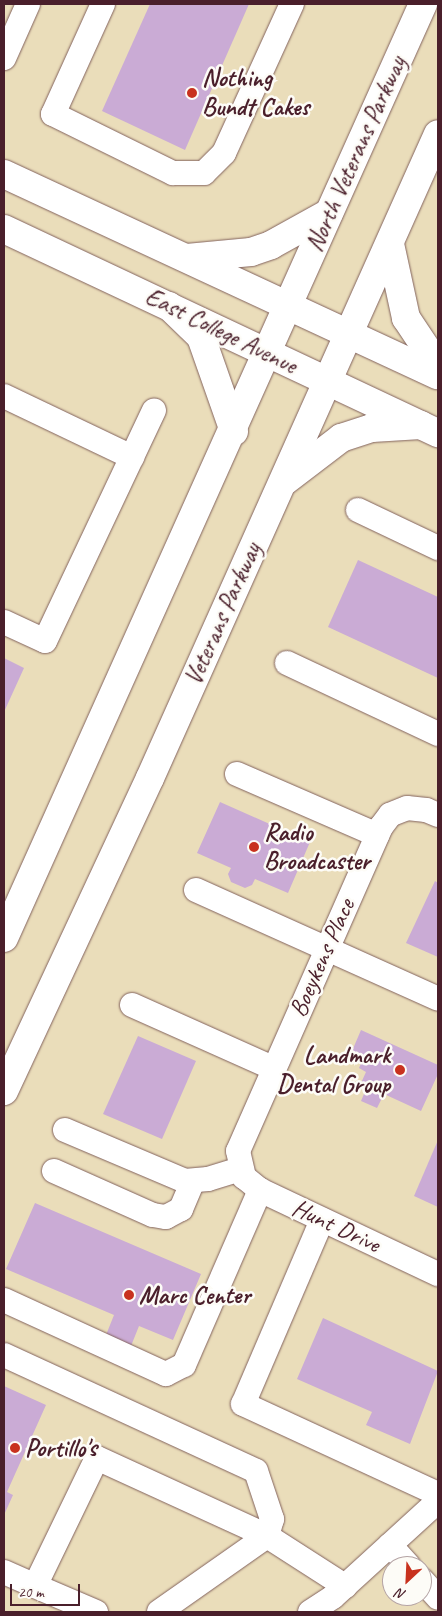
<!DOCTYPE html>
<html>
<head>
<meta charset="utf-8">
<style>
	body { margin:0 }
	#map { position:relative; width:442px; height:1616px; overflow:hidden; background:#eaddba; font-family:Caveat,sans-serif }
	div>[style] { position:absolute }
	.building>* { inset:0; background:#caabd5 }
	.roads { filter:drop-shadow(0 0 1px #82625d) drop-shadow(0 0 1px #82625d) }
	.minor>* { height:24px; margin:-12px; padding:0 12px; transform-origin:12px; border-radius:12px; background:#fff }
	.major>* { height:28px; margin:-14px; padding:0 14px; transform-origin:14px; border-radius:14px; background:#fff }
	.highway>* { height:28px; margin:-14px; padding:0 14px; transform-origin:14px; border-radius:14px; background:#fff }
	.dots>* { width:14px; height:14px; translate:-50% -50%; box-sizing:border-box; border:2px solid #fdfcf7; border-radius:50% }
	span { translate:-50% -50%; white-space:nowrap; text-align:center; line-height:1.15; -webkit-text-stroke:5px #fdfcf7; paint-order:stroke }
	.poi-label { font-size:25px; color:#4a1f2b; font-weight:700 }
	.left { translate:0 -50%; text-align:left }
	.right { translate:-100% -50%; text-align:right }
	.street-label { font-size:25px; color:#4a1f2b }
	.frame { position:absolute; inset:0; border:5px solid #4a1f2b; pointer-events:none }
	.north { position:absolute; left:382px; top:1556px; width:50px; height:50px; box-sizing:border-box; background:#fdfcf7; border:1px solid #b5a4a5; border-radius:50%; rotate:205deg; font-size:14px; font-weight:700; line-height:20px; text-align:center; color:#4a1f2b }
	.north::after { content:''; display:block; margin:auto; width:18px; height:22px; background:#c8321e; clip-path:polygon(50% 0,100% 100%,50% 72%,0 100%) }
	.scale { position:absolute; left:10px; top:1584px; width:70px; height:22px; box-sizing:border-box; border:2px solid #4a1f2b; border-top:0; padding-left:6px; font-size:15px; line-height:18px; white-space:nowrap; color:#4a1f2b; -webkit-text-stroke:4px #fdfcf7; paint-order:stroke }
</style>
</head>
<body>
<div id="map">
	<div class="building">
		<div style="clip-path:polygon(150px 4px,249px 4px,185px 150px,102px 111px)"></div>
		<div style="clip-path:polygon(358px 560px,438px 597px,438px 678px,328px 627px)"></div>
		<div style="clip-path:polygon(4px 658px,24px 668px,4px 712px)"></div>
		<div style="clip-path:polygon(220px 802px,310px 842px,288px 893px,255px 879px,252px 885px,245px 888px,231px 882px,228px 874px,231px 868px,197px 853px)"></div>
		<div style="clip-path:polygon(435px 881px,438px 883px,438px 957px,406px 943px)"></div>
		<div style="clip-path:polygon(361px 1030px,438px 1065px,438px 1074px,421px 1111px,384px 1094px,377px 1108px,361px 1101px,367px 1087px,361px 1083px,366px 1072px,359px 1068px,364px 1057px,352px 1051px)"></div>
		<div style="clip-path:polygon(138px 1036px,196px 1061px,162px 1139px,103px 1114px)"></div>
		<div style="clip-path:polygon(438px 1140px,438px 1207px,414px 1196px)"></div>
		<div style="clip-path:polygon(35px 1203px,201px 1274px,173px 1340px,139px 1326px,131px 1346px,106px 1335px,114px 1315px,6px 1269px)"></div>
		<div style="clip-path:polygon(323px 1318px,438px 1371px,410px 1444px,366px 1425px,372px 1412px,297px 1379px)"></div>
		<div style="clip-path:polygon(4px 1386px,46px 1405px,7px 1492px,13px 1495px,4px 1515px)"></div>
	</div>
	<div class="roads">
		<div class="minor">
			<div style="left:103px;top:4px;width:121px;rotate:114.4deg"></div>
			<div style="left:53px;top:114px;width:134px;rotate:26.2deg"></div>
			<div style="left:173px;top:173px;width:31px"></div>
			<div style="left:204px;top:173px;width:28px;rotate:-45deg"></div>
			<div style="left:224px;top:153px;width:164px;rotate:-65.5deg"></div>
			<div style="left:4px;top:58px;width:59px;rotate:-66deg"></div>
			<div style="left:4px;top:396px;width:142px;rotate:25.5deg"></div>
			<div style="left:358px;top:510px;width:89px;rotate:25.4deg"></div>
			<div style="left:4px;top:622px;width:45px;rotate:24.9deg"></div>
			<div style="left:45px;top:641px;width:255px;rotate:-64.7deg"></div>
			<div style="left:287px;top:663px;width:167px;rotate:25.2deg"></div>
			<div style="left:237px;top:774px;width:153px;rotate:23.5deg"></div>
			<div style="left:438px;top:815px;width:13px;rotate:-157deg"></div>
			<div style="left:426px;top:810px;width:19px;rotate:-174deg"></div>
			<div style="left:407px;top:808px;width:18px;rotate:158deg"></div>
			<div style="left:390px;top:815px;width:15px;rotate:127deg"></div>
			<div style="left:381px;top:827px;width:354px;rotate:113.8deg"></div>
			<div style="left:238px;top:1151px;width:27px;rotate:77deg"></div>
			<div style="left:244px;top:1177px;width:21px;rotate:39deg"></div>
			<div style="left:260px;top:1190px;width:197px;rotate:25.3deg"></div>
			<div style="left:196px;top:890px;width:265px;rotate:24.2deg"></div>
			<div style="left:132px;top:1005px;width:154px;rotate:24.1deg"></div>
			<div style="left:65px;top:1130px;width:130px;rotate:23deg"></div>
			<div style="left:185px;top:1181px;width:23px;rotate:-5deg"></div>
			<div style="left:208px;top:1179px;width:34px;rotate:-17deg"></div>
			<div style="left:54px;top:1171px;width:108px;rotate:24deg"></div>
			<div style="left:153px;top:1215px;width:13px;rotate:9deg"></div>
			<div style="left:166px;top:1217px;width:17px;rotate:-28deg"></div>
			<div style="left:181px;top:1209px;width:30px;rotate:-67deg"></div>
			<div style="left:322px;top:1220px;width:200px;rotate:113.2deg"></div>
			<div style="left:243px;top:1404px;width:215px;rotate:24.8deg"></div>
			<div style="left:4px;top:1300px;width:178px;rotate:24.6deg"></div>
			<div style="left:166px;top:1374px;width:20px;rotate:-27deg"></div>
			<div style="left:184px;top:1365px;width:191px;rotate:-66.5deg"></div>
			<div style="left:4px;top:1355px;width:277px;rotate:24.7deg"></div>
			<div style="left:256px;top:1471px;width:51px;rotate:71.6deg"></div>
			<div style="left:272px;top:1519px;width:18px;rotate:106deg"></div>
			<div style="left:267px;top:1536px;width:132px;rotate:144.9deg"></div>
			<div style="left:390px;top:1545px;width:28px;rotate:48deg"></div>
			<div style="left:4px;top:1572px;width:34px;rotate:24deg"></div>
			<div style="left:422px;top:1580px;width:24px;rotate:48deg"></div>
			<div style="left:96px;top:1612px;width:66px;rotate:-156.9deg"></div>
			<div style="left:35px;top:1586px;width:142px;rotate:-64.2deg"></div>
			<div style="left:97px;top:1458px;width:187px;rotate:24.6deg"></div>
			<div style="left:267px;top:1536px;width:93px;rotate:32.7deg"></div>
			<div style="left:310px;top:1612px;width:27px;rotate:-33deg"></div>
			<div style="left:333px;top:1597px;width:142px;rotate:-42.4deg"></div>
		</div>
		<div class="major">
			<div style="left:4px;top:174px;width:478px;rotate:24.9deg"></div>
			<div style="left:4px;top:229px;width:480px;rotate:25.2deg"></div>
		</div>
		<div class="highway">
			<div style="left:390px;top:244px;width:76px;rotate:77.8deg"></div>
			<div style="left:406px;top:318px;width:58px;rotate:56.3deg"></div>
			<div style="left:187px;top:258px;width:64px;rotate:-5.4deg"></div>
			<div style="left:251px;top:252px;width:21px;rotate:-19deg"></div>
			<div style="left:271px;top:245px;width:66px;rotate:-28.9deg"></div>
			<div style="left:169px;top:306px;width:45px;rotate:44.1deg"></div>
			<div style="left:201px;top:337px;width:100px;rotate:70.7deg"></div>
			<div style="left:285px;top:481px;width:71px;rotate:-37.5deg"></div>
			<div style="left:341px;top:438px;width:33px;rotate:-18deg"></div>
			<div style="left:372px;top:428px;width:49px;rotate:-3.5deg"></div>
			<div style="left:4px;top:938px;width:1024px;rotate:-65.84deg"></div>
			<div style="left:4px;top:1091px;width:345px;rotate:-65deg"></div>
			<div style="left:150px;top:778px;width:705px;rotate:-65.91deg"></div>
		</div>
	</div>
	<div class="dots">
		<div style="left:192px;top:93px;background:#c8321e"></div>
		<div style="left:254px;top:847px;background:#c8321e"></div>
		<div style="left:400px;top:1070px;background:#c8321e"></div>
		<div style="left:129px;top:1295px;background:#c8321e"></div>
		<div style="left:15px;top:1448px;background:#c8321e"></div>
	</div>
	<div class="poi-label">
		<span class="left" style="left:202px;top:93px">Nothing<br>Bundt Cakes</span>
		<span class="left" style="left:264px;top:847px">Radio<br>Broadcaster</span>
		<span class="right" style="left:390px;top:1070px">Landmark<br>Dental Group</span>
		<span class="left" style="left:139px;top:1295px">Marc Center</span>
		<span class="left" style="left:25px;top:1448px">Portillo's</span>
	</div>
	<div class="street-label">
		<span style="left:356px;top:154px;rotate:-66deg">North Veterans Parkway</span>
		<span style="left:221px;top:331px;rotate:26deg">East College Avenue</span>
		<span style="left:223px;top:614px;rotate:-66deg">Veterans Parkway</span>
		<span style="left:322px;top:958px;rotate:-66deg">Boeykens Place</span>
		<span style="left:336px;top:1226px;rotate:25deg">Hunt Drive</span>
	</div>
	<div class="frame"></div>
	<div class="north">N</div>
	<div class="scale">20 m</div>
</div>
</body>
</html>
